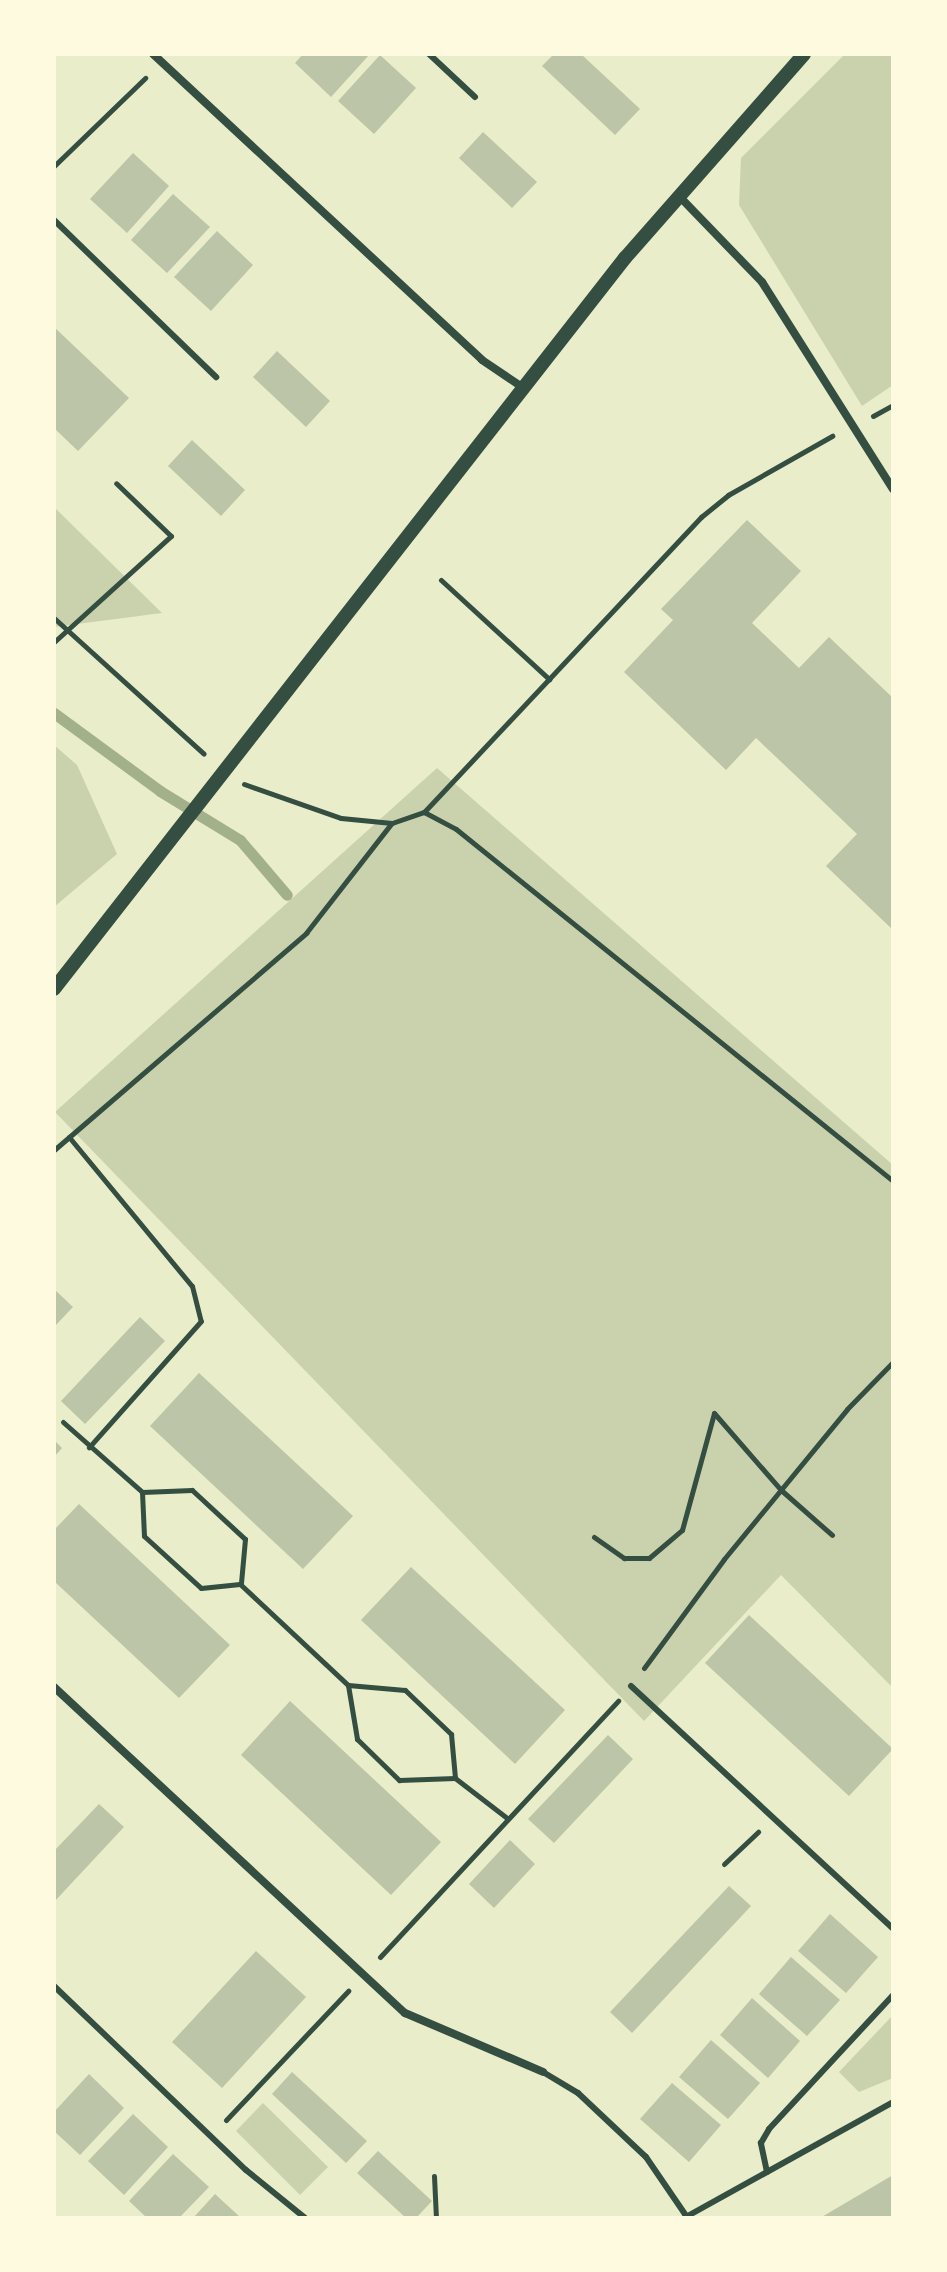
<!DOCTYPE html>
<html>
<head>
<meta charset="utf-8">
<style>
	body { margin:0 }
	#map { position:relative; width:947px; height:2272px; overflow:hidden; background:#e9edc9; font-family:Inter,sans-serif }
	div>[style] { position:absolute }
	.green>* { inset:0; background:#cad2ad }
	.stream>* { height:11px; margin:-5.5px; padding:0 5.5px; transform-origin:5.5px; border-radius:5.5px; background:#a3b18a }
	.building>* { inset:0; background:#bcc5a7 }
	.path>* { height:5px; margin:-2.5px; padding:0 2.5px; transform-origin:2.5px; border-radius:2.5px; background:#344e41 }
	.service>* { height:6px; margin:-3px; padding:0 3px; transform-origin:3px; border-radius:3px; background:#344e41 }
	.minor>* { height:8px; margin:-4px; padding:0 4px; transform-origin:4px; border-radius:4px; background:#344e41 }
	.tertiary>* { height:14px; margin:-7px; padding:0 7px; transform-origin:7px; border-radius:7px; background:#344e41 }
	span { translate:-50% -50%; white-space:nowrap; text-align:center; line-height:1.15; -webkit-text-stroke:6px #fefae0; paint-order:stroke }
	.frame { position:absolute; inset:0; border:56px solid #fefae0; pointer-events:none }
</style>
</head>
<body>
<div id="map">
	<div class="green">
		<div style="clip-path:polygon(845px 54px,893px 54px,893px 385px,862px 406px,739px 205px,741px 158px)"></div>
		<div style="clip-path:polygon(54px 507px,162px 613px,54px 627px)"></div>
		<div style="clip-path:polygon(54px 745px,77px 765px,117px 854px,54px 907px)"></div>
		<div style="clip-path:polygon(437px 768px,893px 1165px,893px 1688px,781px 1575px,644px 1721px,55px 1112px)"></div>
		<div style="clip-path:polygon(893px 2015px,893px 2078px,859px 2092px,839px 2072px)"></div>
		<div style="clip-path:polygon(263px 2103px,328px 2167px,300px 2195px,236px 2131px)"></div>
	</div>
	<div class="stream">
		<div style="left:54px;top:713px;width:132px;rotate:36.3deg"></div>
		<div style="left:160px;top:791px;width:94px;rotate:31.5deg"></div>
		<div style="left:240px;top:840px;width:72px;rotate:49.5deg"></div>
	</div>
	<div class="building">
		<div style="clip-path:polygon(303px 54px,370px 54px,331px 97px,295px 63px)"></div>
		<div style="clip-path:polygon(554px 54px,581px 54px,640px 109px,615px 135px,542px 66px)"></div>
		<div style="clip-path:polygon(380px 55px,416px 88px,374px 134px,338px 101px)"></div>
		<div style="clip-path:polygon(483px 132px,537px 182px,512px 208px,459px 158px)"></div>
		<div style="clip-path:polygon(133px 153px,169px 186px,127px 233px,90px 199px)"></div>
		<div style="clip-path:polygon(173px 194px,210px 227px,167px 273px,131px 240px)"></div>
		<div style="clip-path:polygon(217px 231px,253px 265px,211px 311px,174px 277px)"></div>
		<div style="clip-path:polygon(54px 327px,129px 398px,78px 451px,54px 428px)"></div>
		<div style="clip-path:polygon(277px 351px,330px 401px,306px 427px,253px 377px)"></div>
		<div style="clip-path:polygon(192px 440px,245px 490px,221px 516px,168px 466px)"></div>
		<div style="clip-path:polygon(747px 520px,801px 571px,752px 623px,799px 668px,829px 637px,893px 698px,893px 930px,826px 866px,857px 834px,813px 792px,756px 738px,726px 770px,624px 672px,673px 620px,661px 609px)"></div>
		<div style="clip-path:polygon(54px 1289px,73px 1307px,54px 1327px)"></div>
		<div style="clip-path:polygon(140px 1317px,165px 1341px,85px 1424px,61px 1401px)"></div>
		<div style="clip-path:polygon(199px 1373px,353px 1516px,303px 1569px,150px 1426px)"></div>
		<div style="clip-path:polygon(54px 1440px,62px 1448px,54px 1457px)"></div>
		<div style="clip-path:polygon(79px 1504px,230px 1645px,179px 1698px,54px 1581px,54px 1530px)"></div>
		<div style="clip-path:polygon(411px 1567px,565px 1710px,515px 1764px,361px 1620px)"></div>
		<div style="clip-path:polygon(749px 1615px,893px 1749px,849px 1796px,705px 1663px)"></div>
		<div style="clip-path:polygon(290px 1701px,441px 1842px,391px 1895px,241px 1755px)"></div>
		<div style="clip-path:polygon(608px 1735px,633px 1759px,554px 1843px,528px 1819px)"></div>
		<div style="clip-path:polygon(99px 1804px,124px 1827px,54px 1902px,54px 1851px)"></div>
		<div style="clip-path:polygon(510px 1840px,535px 1864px,494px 1908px,469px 1884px)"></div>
		<div style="clip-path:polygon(729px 1886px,751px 1906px,632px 2033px,610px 2012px)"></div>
		<div style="clip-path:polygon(830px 1914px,878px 1957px,846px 1993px,798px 1951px)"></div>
		<div style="clip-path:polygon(256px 1951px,306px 1997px,222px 2088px,172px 2042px)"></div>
		<div style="clip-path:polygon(791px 1957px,840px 2000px,807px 2036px,759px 1994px)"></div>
		<div style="clip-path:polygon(752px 1998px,800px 2041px,768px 2078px,720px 2035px)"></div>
		<div style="clip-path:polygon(711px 2040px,760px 2083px,728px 2119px,679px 2077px)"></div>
		<div style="clip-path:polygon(292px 2072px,367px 2141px,346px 2163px,272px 2094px)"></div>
		<div style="clip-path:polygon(89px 2074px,124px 2108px,80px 2155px,54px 2131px,54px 2112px)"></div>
		<div style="clip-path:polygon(672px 2083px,721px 2125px,689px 2162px,640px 2119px)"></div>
		<div style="clip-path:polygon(133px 2114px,168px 2147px,124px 2195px,88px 2161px)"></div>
		<div style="clip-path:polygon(378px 2151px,432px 2201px,416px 2218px,406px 2218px,357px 2173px)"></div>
		<div style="clip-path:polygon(173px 2154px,209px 2187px,179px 2218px,147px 2218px,129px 2201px)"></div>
		<div style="clip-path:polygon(893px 2175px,893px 2218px,820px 2218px)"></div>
		<div style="clip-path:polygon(215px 2194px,241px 2218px,193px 2218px)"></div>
	</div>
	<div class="path">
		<div style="left:54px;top:166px;width:127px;rotate:-44deg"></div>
		<div style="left:873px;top:416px;width:23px;rotate:-29deg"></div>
		<div style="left:441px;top:580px;width:147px;rotate:42.5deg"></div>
		<div style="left:54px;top:618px;width:202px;rotate:42.2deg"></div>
		<div style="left:54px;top:642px;width:158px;rotate:-42.2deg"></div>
		<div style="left:171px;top:536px;width:76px;rotate:-136.1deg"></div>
		<div style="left:244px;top:784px;width:103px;rotate:19.3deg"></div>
		<div style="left:341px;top:818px;width:51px;rotate:5.6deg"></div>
		<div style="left:392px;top:823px;width:34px;rotate:-19deg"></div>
		<div style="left:424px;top:812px;width:36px;rotate:28deg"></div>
		<div style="left:456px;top:829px;width:561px;rotate:38.85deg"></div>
		<div style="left:424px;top:812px;width:405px;rotate:-46.8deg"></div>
		<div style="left:701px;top:517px;width:35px;rotate:-39deg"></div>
		<div style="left:728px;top:495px;width:120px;rotate:-29.6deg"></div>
		<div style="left:69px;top:1137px;width:193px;rotate:50.5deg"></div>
		<div style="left:192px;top:1286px;width:36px;rotate:76deg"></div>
		<div style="left:201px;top:1321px;width:169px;rotate:131.6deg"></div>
		<div style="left:54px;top:1150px;width:333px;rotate:-40.7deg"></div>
		<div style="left:306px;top:933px;width:138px;rotate:-52.1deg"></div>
		<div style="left:63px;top:1422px;width:106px;rotate:41.5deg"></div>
		<div style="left:142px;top:1492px;width:44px;rotate:87.4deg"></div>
		<div style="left:144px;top:1536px;width:77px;rotate:42.4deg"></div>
		<div style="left:201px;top:1588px;width:39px;rotate:-6deg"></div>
		<div style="left:240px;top:1584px;width:148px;rotate:43.1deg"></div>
		<div style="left:348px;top:1685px;width:55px;rotate:80.5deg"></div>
		<div style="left:357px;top:1739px;width:59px;rotate:44.3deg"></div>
		<div style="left:399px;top:1780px;width:56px;rotate:-2deg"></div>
		<div style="left:455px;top:1778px;width:66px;rotate:37.6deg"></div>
		<div style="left:142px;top:1492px;width:50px;rotate:-2.3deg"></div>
		<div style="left:192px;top:1490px;width:72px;rotate:42.8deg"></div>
		<div style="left:245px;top:1539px;width:44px;rotate:95.2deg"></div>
		<div style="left:594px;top:1537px;width:37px;rotate:35deg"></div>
		<div style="left:624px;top:1558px;width:25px"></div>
		<div style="left:649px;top:1558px;width:43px;rotate:-40.3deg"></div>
		<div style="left:682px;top:1530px;width:121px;rotate:-74.7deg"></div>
		<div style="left:714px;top:1413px;width:102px;rotate:49deg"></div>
		<div style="left:781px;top:1490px;width:68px;rotate:41.4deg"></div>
		<div style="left:644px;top:1668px;width:135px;rotate:-53.7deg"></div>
		<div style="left:724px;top:1559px;width:194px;rotate:-50.6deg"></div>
		<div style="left:847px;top:1409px;width:66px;rotate:-45.6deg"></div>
		<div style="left:348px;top:1685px;width:57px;rotate:5deg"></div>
		<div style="left:405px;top:1690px;width:64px;rotate:43.7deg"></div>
		<div style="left:451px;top:1734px;width:44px;rotate:84.8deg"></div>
		<div style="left:724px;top:1864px;width:47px;rotate:-43.3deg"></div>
		<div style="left:380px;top:1957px;width:350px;rotate:-47.1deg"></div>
		<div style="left:226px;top:2120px;width:178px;rotate:-46.6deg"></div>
		<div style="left:434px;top:2176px;width:42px;rotate:87.3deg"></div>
	</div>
	<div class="service">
		<div style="left:429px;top:54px;width:63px;rotate:43.1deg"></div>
		<div style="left:54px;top:220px;width:226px;rotate:44.1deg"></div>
		<div style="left:631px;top:1686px;width:357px;rotate:42.8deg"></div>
		<div style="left:54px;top:1986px;width:266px;rotate:43.8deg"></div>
		<div style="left:246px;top:2170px;width:76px;rotate:39.1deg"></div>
		<div style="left:543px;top:2072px;width:41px;rotate:31deg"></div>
		<div style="left:578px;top:2093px;width:93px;rotate:43.3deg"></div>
		<div style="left:646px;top:2157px;width:73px;rotate:55.7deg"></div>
		<div style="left:767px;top:2172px;width:30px;rotate:-102deg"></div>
		<div style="left:761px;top:2143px;width:16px;rotate:-60deg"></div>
		<div style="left:769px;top:2129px;width:183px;rotate:-47.2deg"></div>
		<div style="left:684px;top:2218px;width:239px;rotate:-29deg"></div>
	</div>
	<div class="minor">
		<div style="left:153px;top:54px;width:449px;rotate:42.9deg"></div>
		<div style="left:482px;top:360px;width:48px;rotate:34deg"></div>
		<div style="left:678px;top:195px;width:121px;rotate:46deg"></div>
		<div style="left:762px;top:282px;width:245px;rotate:57.7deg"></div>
		<div style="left:54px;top:1687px;width:479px;rotate:42.9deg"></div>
		<div style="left:405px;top:2013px;width:150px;rotate:23.1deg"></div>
	</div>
	<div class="tertiary">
		<div style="left:54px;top:989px;width:928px;rotate:-52.01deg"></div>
		<div style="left:625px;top:258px;width:271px;rotate:-48.7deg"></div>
	</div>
	<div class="frame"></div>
</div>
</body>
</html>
